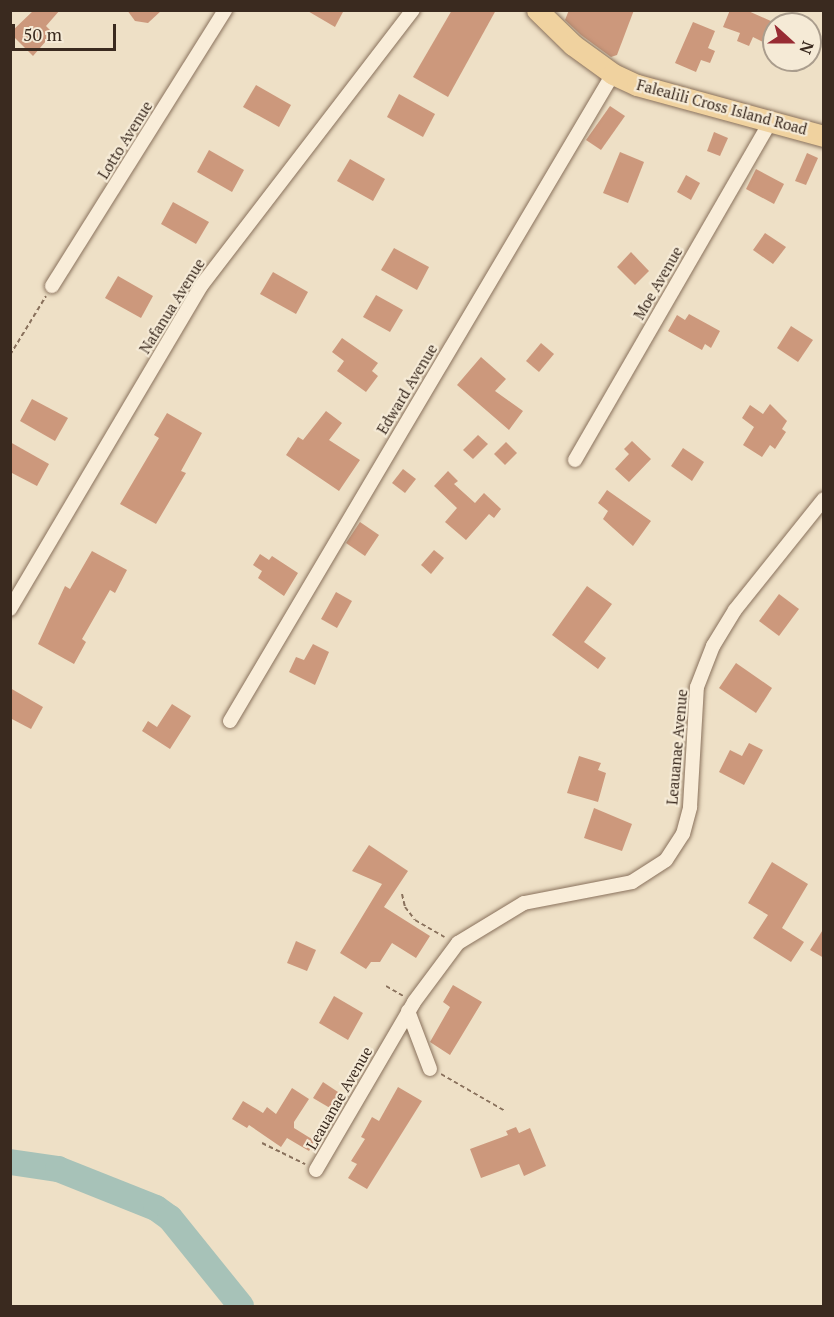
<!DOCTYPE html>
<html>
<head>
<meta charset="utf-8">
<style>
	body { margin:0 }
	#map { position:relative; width:834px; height:1317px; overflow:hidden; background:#eee0c6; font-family:"PT Serif",serif }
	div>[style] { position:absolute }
	.river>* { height:26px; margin:-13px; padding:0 13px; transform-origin:13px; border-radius:13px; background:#a7c2b8 }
	.building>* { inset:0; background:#cc987c }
	.path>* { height:2px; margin-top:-1px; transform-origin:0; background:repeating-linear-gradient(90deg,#89715c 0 4.5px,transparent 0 7.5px) }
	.roads { filter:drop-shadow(0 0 2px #89715c) drop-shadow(0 0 2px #89715c) }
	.minor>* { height:14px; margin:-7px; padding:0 7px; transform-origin:7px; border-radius:7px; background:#f9edd9 }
	.primary>* { height:21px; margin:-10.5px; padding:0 10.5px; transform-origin:10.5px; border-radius:10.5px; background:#f0d29f }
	span { translate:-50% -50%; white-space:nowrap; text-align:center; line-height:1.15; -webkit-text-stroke:4.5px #f5ead6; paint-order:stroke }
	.street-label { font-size:15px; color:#3a2a1f }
	.frame { position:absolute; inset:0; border:12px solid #3a2a1f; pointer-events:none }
	.north { position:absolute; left:762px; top:12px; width:60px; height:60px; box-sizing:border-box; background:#f5ead6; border:2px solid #aa9d8d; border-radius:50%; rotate:111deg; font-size:16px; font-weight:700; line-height:24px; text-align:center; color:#3a2a1f }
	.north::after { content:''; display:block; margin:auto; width:21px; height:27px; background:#982c34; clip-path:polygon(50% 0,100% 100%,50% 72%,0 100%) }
	.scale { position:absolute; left:12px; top:24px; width:104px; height:27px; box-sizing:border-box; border:3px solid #3a2a1f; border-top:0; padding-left:8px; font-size:18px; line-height:21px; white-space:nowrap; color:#3a2a1f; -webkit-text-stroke:4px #f5ead6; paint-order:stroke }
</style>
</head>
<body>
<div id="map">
	<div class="river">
		<div style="left:10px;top:1162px;width:49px;rotate:8.3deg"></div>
		<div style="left:58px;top:1169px;width:105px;rotate:21.7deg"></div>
		<div style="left:156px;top:1208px;width:17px;rotate:36deg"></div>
		<div style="left:170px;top:1218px;width:113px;rotate:51.1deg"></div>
	</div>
	<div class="building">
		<div style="clip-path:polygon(34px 10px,60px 10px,46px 26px,53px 33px,33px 56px,10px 33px)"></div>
		<div style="clip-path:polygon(127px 10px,162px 10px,148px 23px,135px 21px)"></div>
		<div style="clip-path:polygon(306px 10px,344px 10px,335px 27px)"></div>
		<div style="clip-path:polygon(452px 10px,496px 10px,448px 97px,413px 77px)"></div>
		<div style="clip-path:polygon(569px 10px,634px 10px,617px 55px,611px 57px,581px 35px,565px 20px)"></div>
		<div style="clip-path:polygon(730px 10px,746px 10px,773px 22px,765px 43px,753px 37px,749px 46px,737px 41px,740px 33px,723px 27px)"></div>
		<div style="clip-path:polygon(693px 22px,715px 31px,708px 48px,715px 51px,710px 63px,701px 60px,696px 72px,675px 63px)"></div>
		<div style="clip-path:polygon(256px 85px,291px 105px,279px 127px,243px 107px)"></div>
		<div style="clip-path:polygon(399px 94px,435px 114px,423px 137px,387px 117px)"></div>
		<div style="clip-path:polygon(610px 106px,625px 116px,601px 150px,586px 140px)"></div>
		<div style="clip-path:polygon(714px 132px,728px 138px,720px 156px,707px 151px)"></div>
		<div style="clip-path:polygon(209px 150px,244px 170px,232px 192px,197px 172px)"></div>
		<div style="clip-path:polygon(620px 152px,644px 162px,628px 203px,603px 193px)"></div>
		<div style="clip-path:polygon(807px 153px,818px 158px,806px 185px,795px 181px)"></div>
		<div style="clip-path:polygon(350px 159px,385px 179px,373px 201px,337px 181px)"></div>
		<div style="clip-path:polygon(756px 169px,784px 184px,774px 204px,746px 189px)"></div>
		<div style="clip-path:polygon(686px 175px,700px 183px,691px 200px,677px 192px)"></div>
		<div style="clip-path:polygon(173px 202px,209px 222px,196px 244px,161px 224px)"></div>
		<div style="clip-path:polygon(765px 233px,786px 247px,773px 264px,753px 250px)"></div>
		<div style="clip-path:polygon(394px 248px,429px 267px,417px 290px,381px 270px)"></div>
		<div style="clip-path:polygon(631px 252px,649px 271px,635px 285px,617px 267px)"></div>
		<div style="clip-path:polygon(273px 272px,308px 292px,296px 314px,260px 294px)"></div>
		<div style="clip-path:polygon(118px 276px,153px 296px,141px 318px,105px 298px)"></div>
		<div style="clip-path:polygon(376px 295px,403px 310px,390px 332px,363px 317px)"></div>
		<div style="clip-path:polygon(689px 314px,720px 331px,711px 348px,705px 344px,702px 350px,668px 331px,677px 315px,685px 320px)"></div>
		<div style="clip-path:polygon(791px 326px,813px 340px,798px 362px,777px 348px)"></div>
		<div style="clip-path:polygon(342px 338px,378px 363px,372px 371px,378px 376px,366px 392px,337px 371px,344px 361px,332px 352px)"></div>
		<div style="clip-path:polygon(541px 343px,554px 354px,539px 372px,526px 361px)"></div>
		<div style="clip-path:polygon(481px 357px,506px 379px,495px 391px,523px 411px,509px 430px,457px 385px)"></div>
		<div style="clip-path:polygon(32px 399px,68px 418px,55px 441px,20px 421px)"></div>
		<div style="clip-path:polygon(770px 404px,787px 421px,782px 429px,786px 432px,775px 449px,770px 445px,762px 457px,743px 445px,754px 427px,742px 418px,750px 405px,763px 414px)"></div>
		<div style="clip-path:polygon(326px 411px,342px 423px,329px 440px,360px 460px,339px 491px,286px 455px,298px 437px,303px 440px)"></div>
		<div style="clip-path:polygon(167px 413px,202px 433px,181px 471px,186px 473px,156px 524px,120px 504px,159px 438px,154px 435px)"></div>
		<div style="clip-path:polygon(478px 435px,488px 444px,473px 459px,463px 450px)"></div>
		<div style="clip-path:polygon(632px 441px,651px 459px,629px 482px,615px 469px,629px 454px,624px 449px)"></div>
		<div style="clip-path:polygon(10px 442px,49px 464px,37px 486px,10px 472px)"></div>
		<div style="clip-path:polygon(506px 442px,517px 453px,505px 465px,494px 454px)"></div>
		<div style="clip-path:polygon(683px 448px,704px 462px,692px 481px,671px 466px)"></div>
		<div style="clip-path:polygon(403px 469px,416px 479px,405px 493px,392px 483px)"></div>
		<div style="clip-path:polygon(448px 471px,458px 481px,454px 484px,475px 503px,484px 493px,501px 509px,494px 518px,489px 514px,466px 540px,445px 522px,457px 508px,434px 486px)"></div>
		<div style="clip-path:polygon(607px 490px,651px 521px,633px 546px,603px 519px,608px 511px,598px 503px)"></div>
		<div style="clip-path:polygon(360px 522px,379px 535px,365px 556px,346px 543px)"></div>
		<div style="clip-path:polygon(434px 550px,444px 558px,431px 574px,421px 565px)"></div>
		<div style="clip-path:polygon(92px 551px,127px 570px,115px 593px,110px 590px,82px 639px,86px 642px,74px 664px,38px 644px,65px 586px,70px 589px)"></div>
		<div style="clip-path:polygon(260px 554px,269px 560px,272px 556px,298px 573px,284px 596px,258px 578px,262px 571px,253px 565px)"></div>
		<div style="clip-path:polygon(587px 586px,612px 604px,584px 642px,606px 658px,598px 669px,552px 635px)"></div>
		<div style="clip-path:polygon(336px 592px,352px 601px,337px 628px,321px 619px)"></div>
		<div style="clip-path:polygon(779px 594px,799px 609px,779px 636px,759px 621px)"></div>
		<div style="clip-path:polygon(313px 644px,329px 652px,315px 685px,289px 672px,296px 657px,304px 660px)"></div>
		<div style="clip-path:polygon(736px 663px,772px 688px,756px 713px,719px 688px)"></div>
		<div style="clip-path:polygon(10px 688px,43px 707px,31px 729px,10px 718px)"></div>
		<div style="clip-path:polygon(172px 704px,191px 716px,170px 749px,142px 731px,148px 721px,157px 727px)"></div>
		<div style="clip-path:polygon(749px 743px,763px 750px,744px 785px,719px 772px,730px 750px,742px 756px)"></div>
		<div style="clip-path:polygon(579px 756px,601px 763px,598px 770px,606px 773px,598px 802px,567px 793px)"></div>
		<div style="clip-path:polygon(594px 808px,632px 824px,622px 851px,584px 838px)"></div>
		<div style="clip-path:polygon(369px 845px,408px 871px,384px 907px,430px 936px,416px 958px,392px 943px,380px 962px,371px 962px,366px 969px,340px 953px,382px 884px,352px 871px)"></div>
		<div style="clip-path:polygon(772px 862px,808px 884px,782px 928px,804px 942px,791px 962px,753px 938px,768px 915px,748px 903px)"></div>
		<div style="clip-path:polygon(824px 928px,824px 958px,810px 950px)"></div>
		<div style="clip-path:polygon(296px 941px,316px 950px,307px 971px,287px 963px)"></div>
		<div style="clip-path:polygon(453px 985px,482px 1002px,450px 1055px,430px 1042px,450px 1007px,443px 1002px)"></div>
		<div style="clip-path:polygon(334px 996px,363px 1013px,348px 1040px,319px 1023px)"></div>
		<div style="clip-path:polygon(323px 1082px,344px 1096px,335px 1111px,313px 1098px)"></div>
		<div style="clip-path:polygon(398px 1087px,422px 1101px,367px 1189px,348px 1178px,357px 1164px,351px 1161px,365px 1139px,361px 1137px,372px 1117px,379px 1121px)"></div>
		<div style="clip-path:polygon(292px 1088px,309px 1099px,294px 1122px,294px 1128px,315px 1141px,309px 1151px,287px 1138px,281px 1147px,249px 1125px,247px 1128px,232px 1119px,243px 1101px,263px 1113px,267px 1107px,276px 1114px)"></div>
		<div style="clip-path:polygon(516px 1127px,519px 1133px,530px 1128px,546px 1166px,524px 1176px,519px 1164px,481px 1178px,470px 1149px,508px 1135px,506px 1131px)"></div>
	</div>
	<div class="path">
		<div style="left:10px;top:355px;width:69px;rotate:-58.6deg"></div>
		<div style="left:402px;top:894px;width:13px;rotate:77deg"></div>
		<div style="left:405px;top:907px;width:16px;rotate:52deg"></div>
		<div style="left:415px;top:920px;width:34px;rotate:30deg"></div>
		<div style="left:386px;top:986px;width:20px;rotate:30deg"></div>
		<div style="left:441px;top:1074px;width:74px;rotate:30deg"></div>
		<div style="left:262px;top:1143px;width:48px;rotate:26deg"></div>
	</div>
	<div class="roads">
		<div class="minor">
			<div style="left:52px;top:286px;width:326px;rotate:-57.9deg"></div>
			<div style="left:575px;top:460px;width:390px;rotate:-60deg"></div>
			<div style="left:10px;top:609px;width:375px;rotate:-59.4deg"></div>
			<div style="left:201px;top:286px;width:348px;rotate:-52.5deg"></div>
			<div style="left:230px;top:721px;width:752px;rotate:-59.38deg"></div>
			<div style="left:408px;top:1011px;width:62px;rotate:69.2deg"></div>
			<div style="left:316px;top:1170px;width:194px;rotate:-59.7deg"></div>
			<div style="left:414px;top:1002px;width:74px;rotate:-53.3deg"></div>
			<div style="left:458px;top:943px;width:77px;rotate:-31.2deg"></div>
			<div style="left:524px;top:903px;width:110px;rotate:-11deg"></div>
			<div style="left:632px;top:882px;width:40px;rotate:-32.9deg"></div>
			<div style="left:666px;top:860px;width:31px;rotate:-57deg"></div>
			<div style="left:683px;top:834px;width:28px;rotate:-75deg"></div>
			<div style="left:690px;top:807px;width:120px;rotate:-86.7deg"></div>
			<div style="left:697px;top:687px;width:44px;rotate:-68.7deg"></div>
			<div style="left:713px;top:646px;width:42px;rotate:-58.6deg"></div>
			<div style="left:735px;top:610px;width:142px;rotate:-51.3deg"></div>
		</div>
		<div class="primary">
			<div style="left:537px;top:10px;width:50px;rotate:44.2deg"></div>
			<div style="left:573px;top:45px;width:49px;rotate:35.9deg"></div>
			<div style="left:613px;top:74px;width:26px;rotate:25deg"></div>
			<div style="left:637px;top:85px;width:194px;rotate:15.3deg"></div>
		</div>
	</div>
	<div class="street-label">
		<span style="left:722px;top:107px;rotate:15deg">Falealili Cross Island Road</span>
		<span style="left:125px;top:140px;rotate:-58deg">Lotto Avenue</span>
		<span style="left:658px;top:283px;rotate:-60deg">Moe Avenue</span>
		<span style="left:172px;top:306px;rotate:-58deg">Nafanua Avenue</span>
		<span style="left:407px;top:389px;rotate:-59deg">Edward Avenue</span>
		<span style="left:677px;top:747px;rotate:-85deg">Leauanae Avenue</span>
		<span style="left:339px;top:1098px;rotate:-60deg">Leauanae Avenue</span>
	</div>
	<div class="frame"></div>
	<div class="north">N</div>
	<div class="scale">50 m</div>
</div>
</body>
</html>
